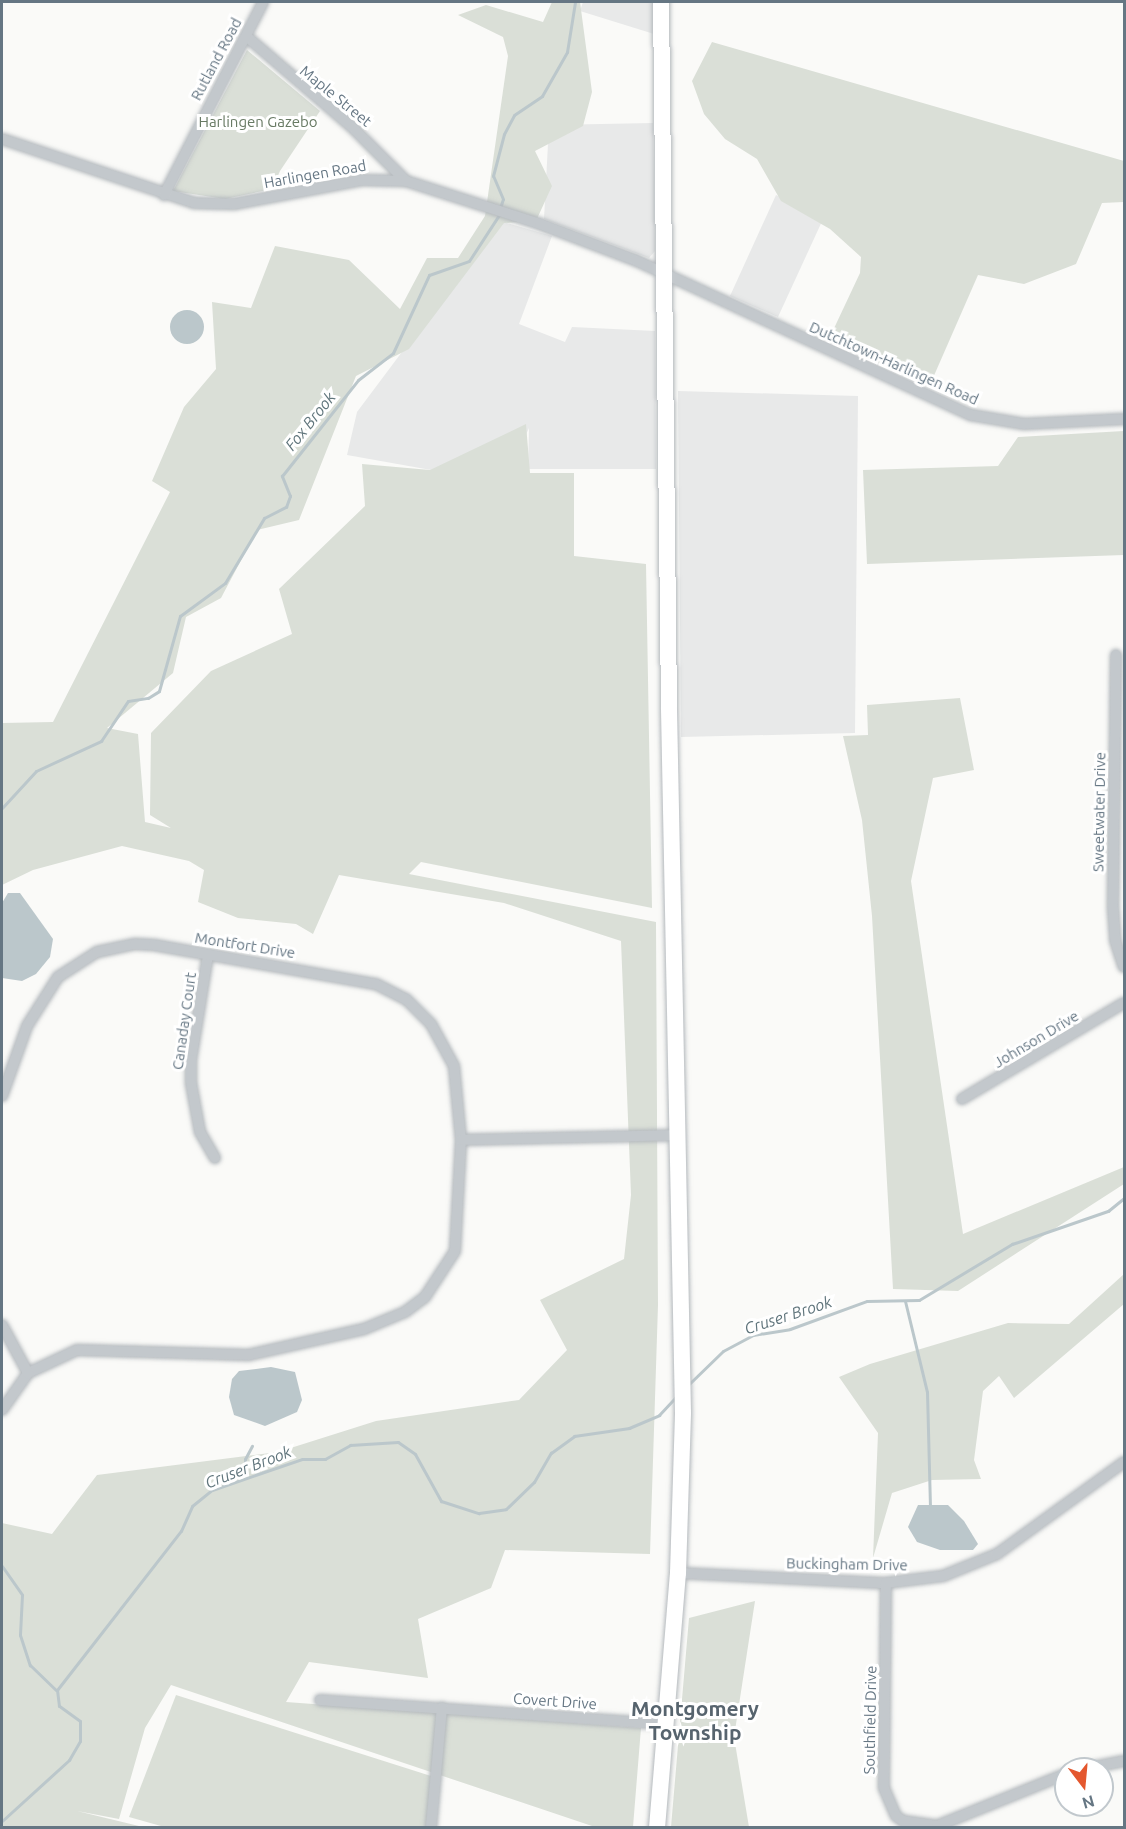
<!DOCTYPE html>
<html>
<head>
<meta charset="utf-8">
<style>
	body { margin:0 }
	#map { position:relative; width:1126px; height:1829px; overflow:hidden; background:#fafaf8; font-family:Ubuntu,sans-serif }
	div>[style] { position:absolute }
	.built>* { inset:0; background:#e8e9e9 }
	.green>* { inset:0; background:#dadfd7 }
	.water>* { inset:0; background:#bbc7cb }
	.round { border-radius:50% }
	.stream>* { height:3px; margin:-1.5px; padding:0 1.5px; transform-origin:1.5px; border-radius:1.5px; background:#bbc7cb }
	.roads { filter:drop-shadow(0 0 2px #b4b9bd) drop-shadow(0 0 2px #b4b9bd) }
	.minor>* { height:10px; margin:-5px; padding:0 5px; transform-origin:5px; border-radius:5px; background:#c3c8cc }
	.highway>* { height:16px; margin:-8px; padding:0 8px; transform-origin:8px; border-radius:8px; background:#fff }
	span { translate:-50% -50%; white-space:nowrap; text-align:center; line-height:1.15; -webkit-text-stroke:6px #fff; paint-order:stroke }
	.street-label { font-size:15px; color:#657683 }
	.park-label { font-size:15px; color:#687a64 }
	.water-label { font-size:16px; color:#60757c; font-style:italic }
	.district-label { font-size:21px; color:#57646e; font-weight:700 }
	.frame { position:absolute; inset:0; border:3px solid #657683; pointer-events:none }
	.north { position:absolute; left:1054px; top:1757px; width:60px; height:60px; box-sizing:border-box; background:#fff; border:2px solid #c1c8cd; border-radius:50%; rotate:164deg; font-size:16px; font-weight:700; line-height:24px; text-align:center; color:#657683 }
	.north::after { content:''; display:block; margin:auto; width:21px; height:27px; background:#e4572e; clip-path:polygon(50% 0,100% 100%,50% 72%,0 100%) }
</style>
</head>
<body>
<div id="map">
	<div class="built">
		<div style="clip-path:polygon(583px 2px,654px 2px,654px 34px,580px 11px)"></div>
		<div style="clip-path:polygon(653px 123px,655px 251px,649px 258px,544px 219px,549px 125px)"></div>
		<div style="clip-path:polygon(776px 195px,824px 217px,778px 317px,730px 296px)"></div>
		<div style="clip-path:polygon(500px 221px,552px 236px,519px 324px,565px 342px,572px 327px,655px 331px,656px 469px,528px 469px,529px 428px,504px 483px,347px 455px,357px 412px)"></div>
		<div style="clip-path:polygon(678px 391px,858px 396px,855px 733px,681px 737px)"></div>
	</div>
	<div class="green">
		<div style="clip-path:polygon(552px 2px,580px 2px,592px 92px,583px 126px,535px 151px,552px 186px,536px 221px,504px 223px,409px 349px,356px 376px,299px 520px,257px 530px,221px 598px,186px 617px,173px 673px,107px 728px,138px 734px,145px 822px,171px 828px,150px 815px,151px 733px,211px 671px,292px 634px,279px 589px,365px 506px,362px 464px,430px 470px,526px 424px,530px 473px,574px 473px,574px 556px,646px 564px,652px 908px,421px 862px,409px 874px,656px 922px,658px 1305px,650px 1554px,505px 1550px,491px 1588px,418px 1619px,428px 1678px,309px 1662px,286px 1702px,641px 1728px,633px 1827px,595px 1827px,171px 1685px,145px 1728px,119px 1819px,77px 1811px,143px 1827px,2px 1827px,2px 1523px,52px 1534px,97px 1475px,278px 1452px,376px 1421px,519px 1400px,567px 1350px,540px 1300px,624px 1259px,631px 1195px,621px 941px,504px 903px,339px 875px,313px 934px,296px 924px,238px 918px,198px 902px,204px 870px,189px 861px,122px 846px,33px 870px,2px 885px,2px 723px,53px 722px,170px 492px,152px 481px,184px 407px,216px 369px,212px 302px,251px 308px,275px 246px,349px 260px,400px 309px,427px 258px,458px 258px,485px 216px,508px 56px,503px 37px,458px 15px,486px 5px,543px 22px)"></div>
		<div style="clip-path:polygon(712px 42px,1124px 161px,1124px 202px,1102px 203px,1076px 264px,1024px 284px,978px 275px,929px 387px,829px 339px,860px 273px,861px 257px,830px 229px,781px 201px,757px 159px,725px 139px,704px 114px,692px 81px)"></div>
		<div style="clip-path:polygon(247px 50px,320px 111px,280px 171px,272px 189px,225px 199px,173px 191px)"></div>
		<div style="clip-path:polygon(1124px 431px,1124px 555px,867px 564px,863px 470px,998px 466px,1018px 437px)"></div>
		<div style="clip-path:polygon(960px 698px,974px 770px,933px 778px,911px 881px,963px 1234px,1124px 1167px,1124px 1184px,958px 1291px,893px 1289px,872px 916px,862px 820px,843px 736px,868px 735px,867px 705px)"></div>
		<div style="clip-path:polygon(1124px 1274px,1124px 1304px,1014px 1398px,999px 1376px,983px 1391px,974px 1460px,981px 1479px,932px 1480px,892px 1493px,873px 1558px,878px 1433px,839px 1377px,870px 1364px,1008px 1323px,1069px 1324px)"></div>
		<div style="clip-path:polygon(755px 1601px,734px 1737px,749px 1827px,671px 1827px,689px 1618px)"></div>
		<div style="clip-path:polygon(176px 1695px,431px 1776px,426px 1827px,168px 1828px,129px 1817px)"></div>
	</div>
	<div class="water">
		<div class="round" style="left:170px;top:310px;width:34px;height:34px"></div>
		<div style="clip-path:polygon(8px 893px,20px 893px,53px 939px,50px 957px,36px 974px,22px 981px,2px 978px,2px 903px)"></div>
		<div style="clip-path:polygon(271px 1367px,295px 1372px,302px 1400px,297px 1412px,265px 1426px,234px 1415px,229px 1397px,232px 1379px,239px 1371px)"></div>
		<div style="clip-path:polygon(918px 1505px,948px 1505px,964px 1521px,978px 1544px,973px 1550px,940px 1550px,917px 1542px,908px 1527px)"></div>
	</div>
	<div class="stream">
		<div style="left:500px;top:208px;width:9px;rotate:-72deg"></div>
		<div style="left:503px;top:199px;width:25px;rotate:-113deg"></div>
		<div style="left:493px;top:176px;width:43px;rotate:-75.3deg"></div>
		<div style="left:504px;top:134px;width:21px;rotate:-62deg"></div>
		<div style="left:514px;top:115px;width:34px;rotate:-34deg"></div>
		<div style="left:542px;top:96px;width:51px;rotate:-60.4deg"></div>
		<div style="left:567px;top:52px;width:51px;rotate:-80.9deg"></div>
		<div style="left:2px;top:808px;width:50px;rotate:-47.4deg"></div>
		<div style="left:36px;top:771px;width:72px;rotate:-24.8deg"></div>
		<div style="left:101px;top:741px;width:48px;rotate:-56deg"></div>
		<div style="left:128px;top:701px;width:20px;rotate:-9deg"></div>
		<div style="left:148px;top:698px;width:13px;rotate:-32deg"></div>
		<div style="left:159px;top:691px;width:78px;rotate:-74.4deg"></div>
		<div style="left:180px;top:616px;width:56px;rotate:-36.3deg"></div>
		<div style="left:225px;top:583px;width:76px;rotate:-59deg"></div>
		<div style="left:264px;top:518px;width:25px;rotate:-27deg"></div>
		<div style="left:286px;top:507px;width:12px;rotate:-70deg"></div>
		<div style="left:290px;top:496px;width:22px;rotate:-112deg"></div>
		<div style="left:282px;top:476px;width:122px;rotate:-51.6deg"></div>
		<div style="left:358px;top:380px;width:44px;rotate:-37.6deg"></div>
		<div style="left:393px;top:353px;width:86px;rotate:-65.2deg"></div>
		<div style="left:429px;top:275px;width:42px;rotate:-19.3deg"></div>
		<div style="left:469px;top:261px;width:55px;rotate:-56.9deg"></div>
		<div style="left:905px;top:1301px;width:94px;rotate:76.4deg"></div>
		<div style="left:927px;top:1392px;width:115px;rotate:88.5deg"></div>
		<div style="left:689px;top:1384px;width:47px;rotate:-44.1deg"></div>
		<div style="left:723px;top:1351px;width:34px;rotate:-28deg"></div>
		<div style="left:753px;top:1335px;width:37px;rotate:-9deg"></div>
		<div style="left:790px;top:1329px;width:82px;rotate:-20deg"></div>
		<div style="left:867px;top:1301px;width:52px;rotate:-1.1deg"></div>
		<div style="left:919px;top:1300px;width:109px;rotate:-31.1deg"></div>
		<div style="left:1012px;top:1244px;width:102px;rotate:-19deg"></div>
		<div style="left:1108px;top:1211px;width:21px;rotate:-39deg"></div>
		<div style="left:244px;top:1475px;width:16px;rotate:-86deg"></div>
		<div style="left:245px;top:1459px;width:15px;rotate:-62deg"></div>
		<div style="left:2px;top:1566px;width:35px;rotate:55deg"></div>
		<div style="left:22px;top:1595px;width:40px;rotate:92.9deg"></div>
		<div style="left:20px;top:1635px;width:32px;rotate:72deg"></div>
		<div style="left:30px;top:1665px;width:36px;rotate:44deg"></div>
		<div style="left:2px;top:1821px;width:91px;rotate:-42.3deg"></div>
		<div style="left:69px;top:1760px;width:22px;rotate:-60deg"></div>
		<div style="left:80px;top:1741px;width:20px;rotate:-90deg"></div>
		<div style="left:80px;top:1721px;width:26px;rotate:-144deg"></div>
		<div style="left:59px;top:1706px;width:16px;rotate:-97deg"></div>
		<div style="left:57px;top:1690px;width:202px;rotate:-52.1deg"></div>
		<div style="left:181px;top:1531px;width:27px;rotate:-66deg"></div>
		<div style="left:192px;top:1506px;width:26px;rotate:-39deg"></div>
		<div style="left:212px;top:1490px;width:95px;rotate:-19deg"></div>
		<div style="left:302px;top:1459px;width:23px"></div>
		<div style="left:325px;top:1459px;width:29px;rotate:-29deg"></div>
		<div style="left:350px;top:1445px;width:48px;rotate:-3.6deg"></div>
		<div style="left:398px;top:1442px;width:21px;rotate:35deg"></div>
		<div style="left:415px;top:1454px;width:54px;rotate:61deg"></div>
		<div style="left:441px;top:1501px;width:40px;rotate:18deg"></div>
		<div style="left:479px;top:1513px;width:27px;rotate:-8deg"></div>
		<div style="left:506px;top:1509px;width:39px;rotate:-44deg"></div>
		<div style="left:534px;top:1482px;width:34px;rotate:-60deg"></div>
		<div style="left:551px;top:1453px;width:29px;rotate:-36deg"></div>
		<div style="left:574px;top:1436px;width:56px;rotate:-8.3deg"></div>
		<div style="left:629px;top:1428px;width:33px;rotate:-23deg"></div>
		<div style="left:659px;top:1415px;width:25px;rotate:-47deg"></div>
	</div>
	<div class="roads">
		<div class="minor">
			<div style="left:246px;top:36px;width:143px;rotate:40.7deg"></div>
			<div style="left:354px;top:129px;width:74px;rotate:45deg"></div>
			<div style="left:2px;top:139px;width:202px;rotate:18.4deg"></div>
			<div style="left:194px;top:203px;width:40px;rotate:1.4deg"></div>
			<div style="left:234px;top:204px;width:130px;rotate:-10.6deg"></div>
			<div style="left:362px;top:180px;width:44px;rotate:1.3deg"></div>
			<div style="left:406px;top:181px;width:141px;rotate:17.8deg"></div>
			<div style="left:540px;top:224px;width:102px;rotate:20.8deg"></div>
			<div style="left:635px;top:260px;width:370px;rotate:24.8deg"></div>
			<div style="left:971px;top:415px;width:54px;rotate:9.6deg"></div>
			<div style="left:1024px;top:424px;width:100px;rotate:-2.9deg"></div>
			<div style="left:164px;top:195px;width:217px;rotate:-62.8deg"></div>
			<div style="left:1116px;top:655px;width:253px;rotate:90.7deg"></div>
			<div style="left:1113px;top:908px;width:32px;rotate:86deg"></div>
			<div style="left:1115px;top:940px;width:28px;rotate:72deg"></div>
			<div style="left:208px;top:955px;width:106px;rotate:99.2deg"></div>
			<div style="left:191px;top:1060px;width:23px;rotate:90deg"></div>
			<div style="left:191px;top:1083px;width:50px;rotate:79.6deg"></div>
			<div style="left:200px;top:1132px;width:30px;rotate:60deg"></div>
			<div style="left:2px;top:1096px;width:74px;rotate:-70.3deg"></div>
			<div style="left:27px;top:1026px;width:58px;rotate:-57.7deg"></div>
			<div style="left:58px;top:977px;width:46px;rotate:-32.7deg"></div>
			<div style="left:97px;top:952px;width:39px;rotate:-12deg"></div>
			<div style="left:135px;top:944px;width:19px;rotate:3deg"></div>
			<div style="left:154px;top:945px;width:225px;rotate:10deg"></div>
			<div style="left:376px;top:984px;width:34px;rotate:27deg"></div>
			<div style="left:406px;top:999px;width:35px;rotate:45deg"></div>
			<div style="left:431px;top:1024px;width:48px;rotate:61.3deg"></div>
			<div style="left:454px;top:1066px;width:74px;rotate:84.6deg"></div>
			<div style="left:461px;top:1140px;width:111px;rotate:93.1deg"></div>
			<div style="left:455px;top:1251px;width:55px;rotate:123.1deg"></div>
			<div style="left:425px;top:1297px;width:25px;rotate:143deg"></div>
			<div style="left:405px;top:1312px;width:44px;rotate:157.5deg"></div>
			<div style="left:364px;top:1329px;width:118px;rotate:167.3deg"></div>
			<div style="left:249px;top:1355px;width:172px;rotate:-178.3deg"></div>
			<div style="left:77px;top:1350px;width:54px;rotate:154.9deg"></div>
			<div style="left:28px;top:1373px;width:45px;rotate:125.1deg"></div>
			<div style="left:962px;top:1099px;width:188px;rotate:-30.7deg"></div>
			<div style="left:461px;top:1140px;width:217px;rotate:-1.3deg"></div>
			<div style="left:2px;top:1325px;width:55px;rotate:61.6deg"></div>
			<div style="left:678px;top:1573px;width:208px;rotate:2.8deg"></div>
			<div style="left:886px;top:1583px;width:57px;rotate:-7deg"></div>
			<div style="left:943px;top:1576px;width:58px;rotate:-22.2deg"></div>
			<div style="left:997px;top:1554px;width:157px;rotate:-35.9deg"></div>
			<div style="left:886px;top:1583px;width:205px;rotate:90.6deg"></div>
			<div style="left:884px;top:1788px;width:30px;rotate:67deg"></div>
			<div style="left:896px;top:1816px;width:9px;rotate:36deg"></div>
			<div style="left:903px;top:1821px;width:34px;rotate:8deg"></div>
			<div style="left:937px;top:1826px;width:139px;rotate:-22deg"></div>
			<div style="left:320px;top:1700px;width:348px;rotate:4deg"></div>
			<div style="left:1084px;top:1769px;width:41px;rotate:-11.3deg"></div>
			<div style="left:431px;top:1828px;width:121px;rotate:-84.8deg"></div>
		</div>
		<div class="highway">
			<div style="left:657px;top:1828px;width:256px;rotate:-85.3deg"></div>
			<div style="left:678px;top:1573px;width:160px;rotate:-88.2deg"></div>
			<div style="left:683px;top:1413px;width:706px;rotate:-91.14deg"></div>
			<div style="left:669px;top:707px;width:705px;rotate:-90.65deg"></div>
		</div>
	</div>
	<div class="street-label">
		<span style="left:216px;top:59px;rotate:-62deg">Rutland Road</span>
		<span style="left:336px;top:96px;rotate:39deg">Maple Street</span>
		<span style="left:315px;top:174px;rotate:-10deg">Harlingen Road</span>
		<span style="left:894px;top:363px;rotate:24deg">Dutchtown-Harlingen Road</span>
		<span style="left:1099px;top:812px;rotate:-89deg">Sweetwater Drive</span>
		<span style="left:245px;top:945px;rotate:9deg">Montfort Drive</span>
		<span style="left:184px;top:1021px;rotate:-82deg">Canaday Court</span>
		<span style="left:1036px;top:1039px;rotate:-31deg">Johnson Drive</span>
		<span style="left:847px;top:1564px;rotate:1deg">Buckingham Drive</span>
		<span style="left:555px;top:1701px;rotate:4deg">Covert Drive</span>
		<span style="left:870px;top:1720px;rotate:-89deg">Southfield Drive</span>
	</div>
	<div class="park-label">
		<span style="left:258px;top:122px">Harlingen Gazebo</span>
	</div>
	<div class="water-label">
		<span style="left:310px;top:421px;rotate:-51deg">Fox Brook</span>
		<span style="left:788px;top:1315px;rotate:-18deg">Cruser Brook</span>
		<span style="left:248px;top:1467px;rotate:-21deg">Cruser Brook</span>
	</div>
	<div class="district-label">
		<span style="left:695px;top:1720px">Montgomery<br>Township</span>
	</div>
	<div class="frame"></div>
	<div class="north">N</div>
</div>
</body>
</html>
